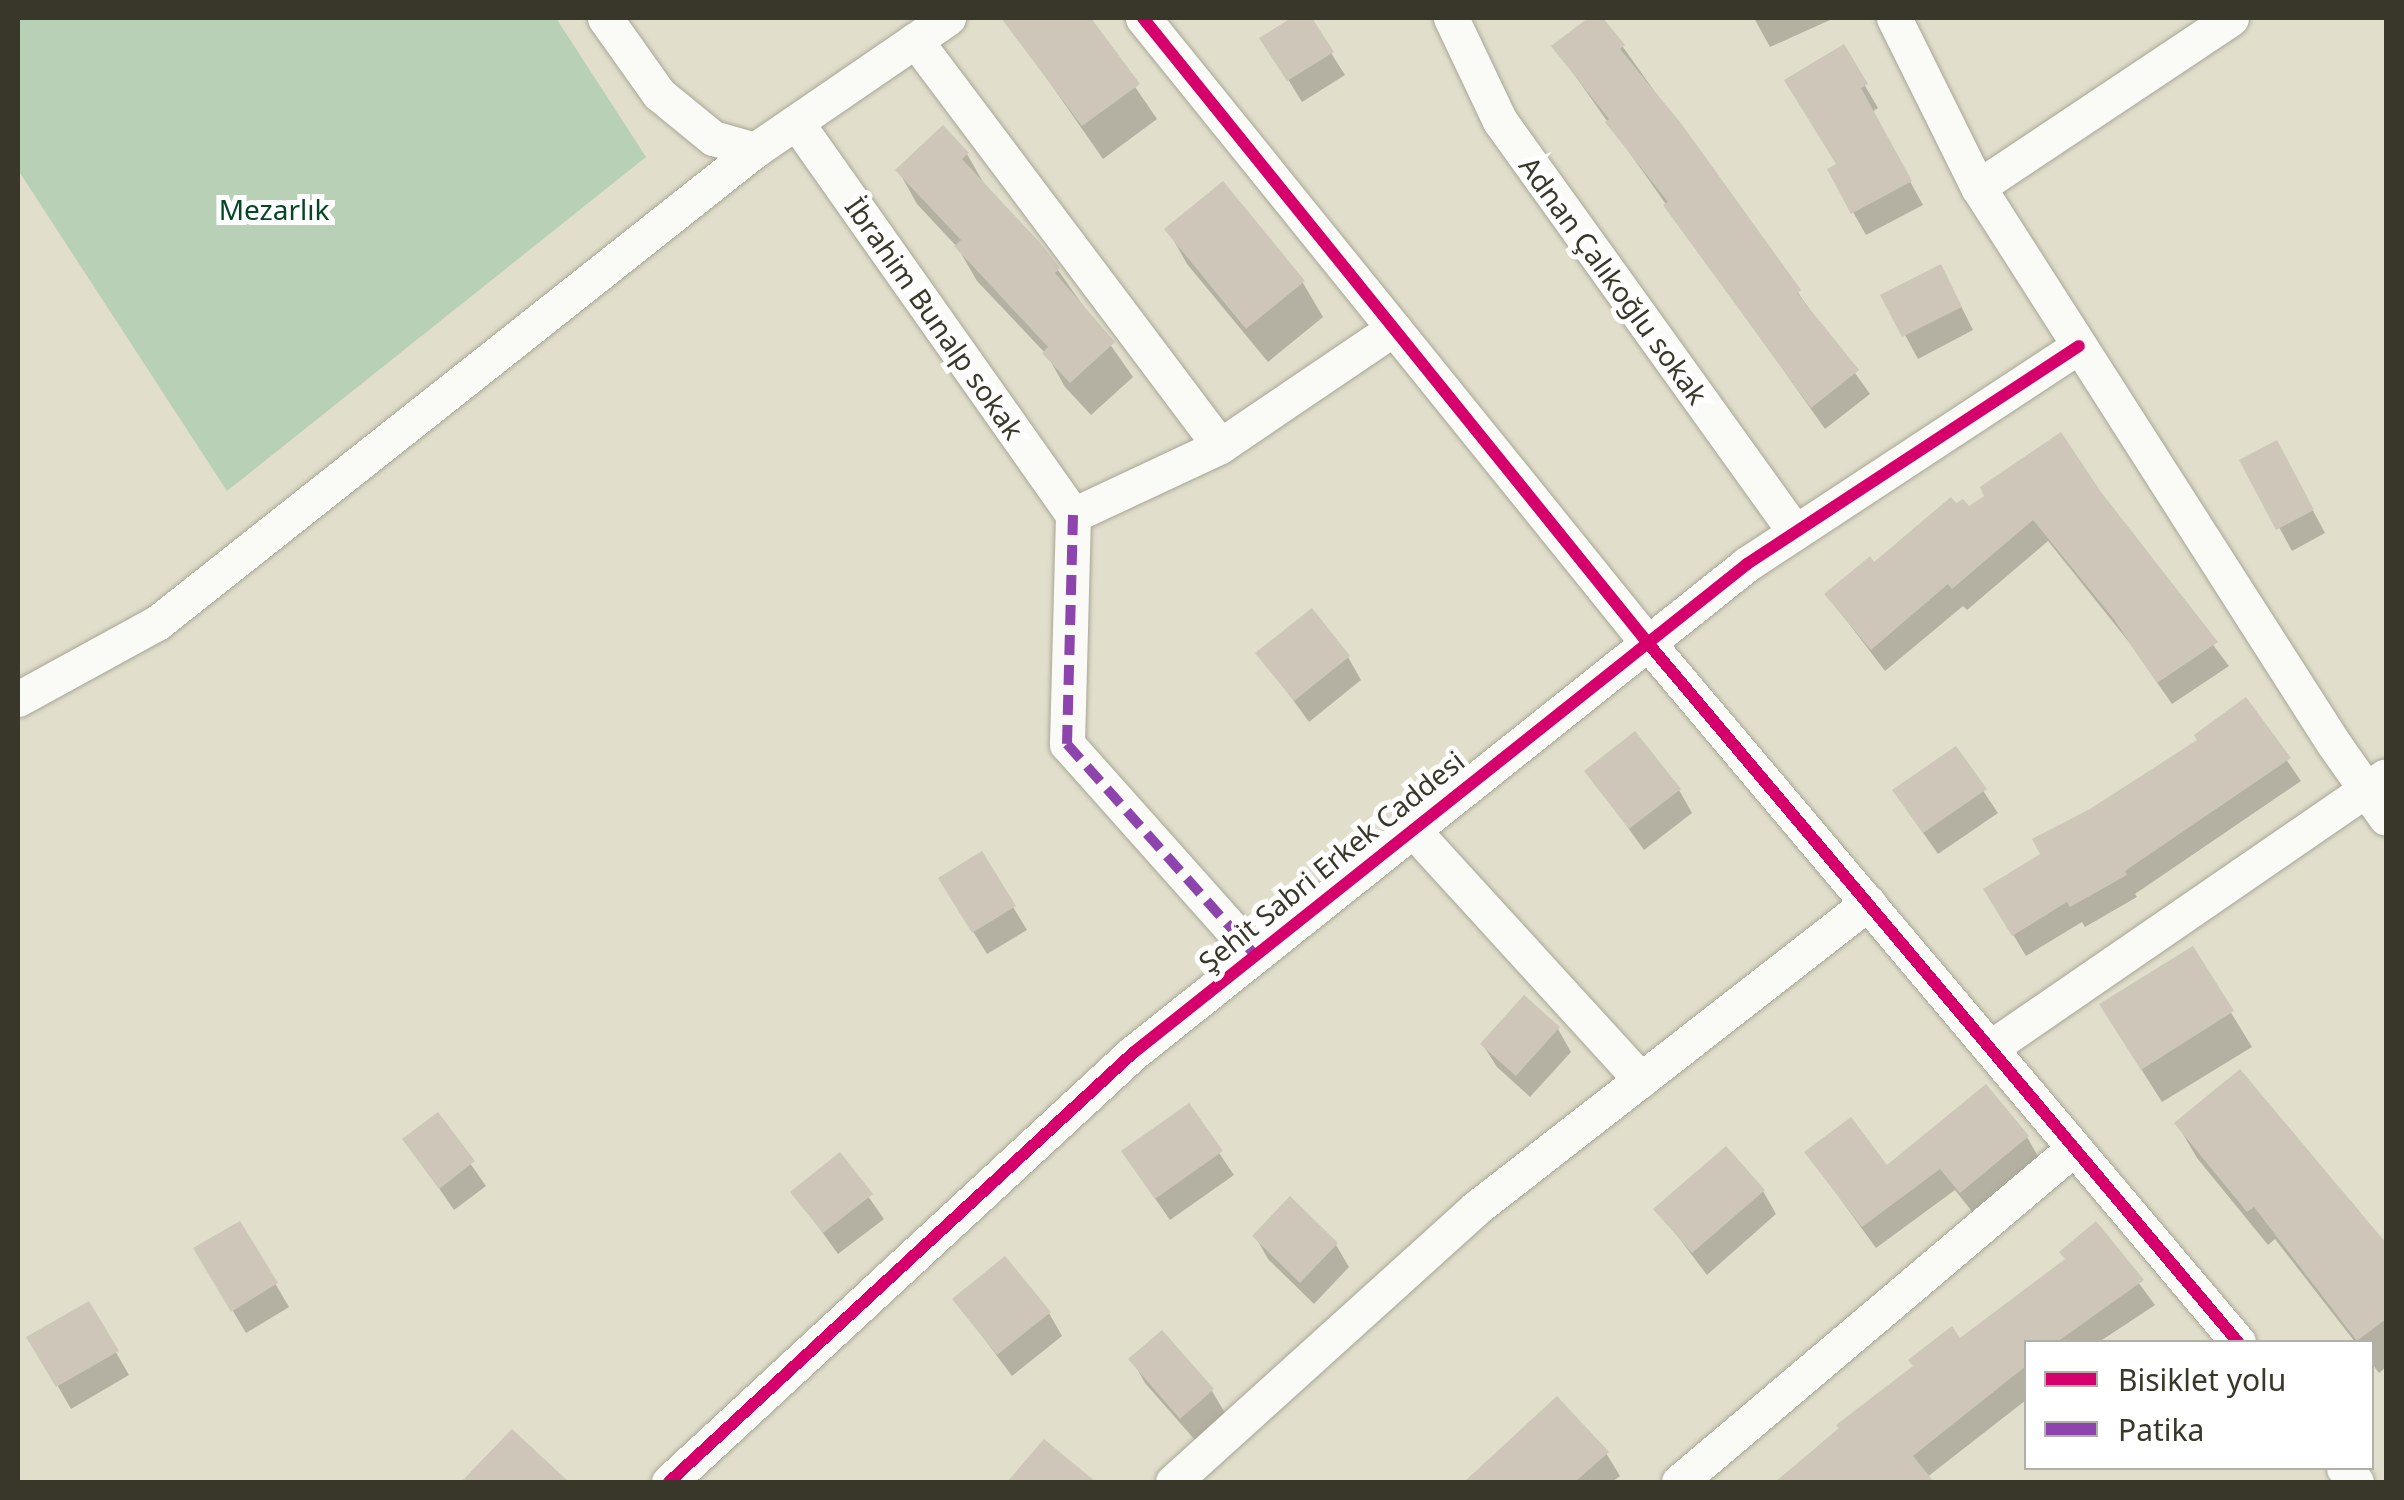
<!DOCTYPE html>
<html>
<head>
<meta charset="utf-8">
<style>
	body { margin:0 }
	#map { position:relative; width:2404px; height:1500px; overflow:hidden; background:#e1decb; font-family:"Noto Sans",sans-serif }
	div>[style] { position:absolute }
	.green>* { inset:0; background:#b8d0b6 }
	.shadow>* { inset:0; background:#0003 }
	.building>* { inset:0; background:#cdc6b9 }
	.roads { filter:drop-shadow(0 0 2px #a8a697) drop-shadow(0 0 2px #a8a697) }
	.minor>* { height:35px; margin:-17.5px; padding:0 17.5px; transform-origin:17.5px; border-radius:17.5px; background:#fafaf7 }
	.quiet>* { height:10px; margin-top:-5px; transform-origin:0; background:repeating-linear-gradient(90deg,#8e44ad 0 20px,transparent 0 30px) }
	.cycleway>* { height:12px; margin:-6px; padding:0 6px; transform-origin:6px; border-radius:6px; background:#d6006c }
	span { translate:-50% -50%; white-space:nowrap; text-align:center; line-height:1.15; -webkit-text-stroke:10px #fff; paint-order:stroke }
	.park-label { font-size:28px; color:#054724 }
	.street-label { font-size:28px; color:#393729 }
	.frame { position:absolute; inset:0; border:20px solid #393729; pointer-events:none }
	.legend { position:absolute; left:2024px; top:1340px; width:350px; height:130px; box-sizing:border-box; background:#fff; border:2px solid #b0afa9; margin:0; padding:12px 18px; list-style:none; font-size:30px; color:#393729 }
	.legend li { display:flex; align-items:center; gap:20px; height:50px }
	.legend b { width:50px; border:2px solid #b0afa9 }
</style>
</head>
<body>
<div id="map">
	<div class="green">
		<div style="clip-path:polygon(18px 18px,556px 18px,646px 157px,227px 491px,18px 170px)"></div>
	</div>
	<div class="shadow">
		<div style="clip-path:polygon(1024px 18px,1088px 18px,1157px 119px,1103px 159px,1011px 27px)"></div>
		<div style="clip-path:polygon(1296px 18px,1309px 18px,1345px 75px,1302px 102px,1263px 39px)"></div>
		<div style="clip-path:polygon(1592px 18px,1600px 18px,1623px 47px,1870px 394px,1825px 429px,1554px 46px)"></div>
		<div style="clip-path:polygon(1754px 18px,1829px 18px,1830px 20px,1770px 47px)"></div>
		<div style="clip-path:polygon(1843px 48px,1878px 108px,1872px 112px,1923px 205px,1866px 235px,1853px 212px,1839px 166px)"></div>
		<div style="clip-path:polygon(967px 154px,987px 189px,1058px 270px,1133px 377px,1091px 415px,1065px 387px,1047px 355px,977px 281px,958px 248px,917px 204px,898px 170px)"></div>
		<div style="clip-path:polygon(1168px 230px,1303px 283px,1323px 317px,1268px 362px,1187px 264px)"></div>
		<div style="clip-path:polygon(1953px 290px,1973px 330px,1918px 359px,1884px 296px)"></div>
		<div style="clip-path:polygon(2243px 461px,2289px 466px,2325px 533px,2292px 551px)"></div>
		<div style="clip-path:polygon(2099px 494px,2229px 666px,2172px 704px,2129px 642px,2048px 541px,1967px 610px,1963px 606px,1885px 671px,1827px 595px,1968px 510px)"></div>
		<div style="clip-path:polygon(1259px 653px,1348px 657px,1361px 680px,1309px 722px)"></div>
		<div style="clip-path:polygon(2246px 701px,2301px 781px,2135px 894px,2137px 897px,2085px 927px,2082px 922px,2026px 956px,1986px 890px,2044px 855px,2091px 811px,2200px 741px)"></div>
		<div style="clip-path:polygon(1955px 749px,1998px 813px,1938px 854px,1909px 813px)"></div>
		<div style="clip-path:polygon(1587px 771px,1679px 790px,1692px 813px,1644px 850px)"></div>
		<div style="clip-path:polygon(981px 854px,1027px 930px,987px 954px,954px 901px)"></div>
		<div style="clip-path:polygon(2192px 949px,2252px 1047px,2162px 1102px,2122px 1039px)"></div>
		<div style="clip-path:polygon(1524px 999px,1558px 1029px,1571px 1052px,1530px 1097px,1497px 1067px,1483px 1045px)"></div>
		<div style="clip-path:polygon(1188px 1107px,1234px 1175px,1170px 1220px,1138px 1174px)"></div>
		<div style="clip-path:polygon(437px 1116px,486px 1186px,454px 1210px,405px 1139px)"></div>
		<div style="clip-path:polygon(2177px 1124px,2351px 1201px,2386px 1247px,2386px 1367px,2379px 1373px,2372px 1364px,2372px 1342px,2355px 1342px,2275px 1239px,2268px 1245px,2197px 1158px)"></div>
		<div style="clip-path:polygon(2027px 1137px,2040px 1160px,1974px 1214px,1955px 1190px,1876px 1248px,1807px 1153px,1887px 1169px)"></div>
		<div style="clip-path:polygon(840px 1156px,884px 1219px,838px 1254px,793px 1192px)"></div>
		<div style="clip-path:polygon(1763px 1191px,1776px 1214px,1707px 1275px,1657px 1209px)"></div>
		<div style="clip-path:polygon(240px 1224px,289px 1307px,246px 1333px,196px 1249px)"></div>
		<div style="clip-path:polygon(2096px 1225px,2155px 1305px,2099px 1342px,2026px 1342px,2026px 1400px,1926px 1478px,1929px 1482px,1795px 1482px,1790px 1473px,2067px 1261px)"></div>
		<div style="clip-path:polygon(1255px 1236px,1336px 1245px,1349px 1267px,1314px 1304px,1268px 1259px)"></div>
		<div style="clip-path:polygon(955px 1300px,1049px 1313px,1062px 1336px,1012px 1376px)"></div>
		<div style="clip-path:polygon(88px 1304px,129px 1375px,71px 1409px,30px 1338px)"></div>
		<div style="clip-path:polygon(1162px 1333px,1212px 1391px,1225px 1413px,1195px 1440px,1145px 1383px,1132px 1360px)"></div>
		<div style="clip-path:polygon(1556px 1400px,1606px 1453px,1620px 1476px,1612px 1482px,1466px 1482px)"></div>
	</div>
	<div class="building">
		<div style="clip-path:polygon(1001px 18px,1091px 18px,1140px 84px,1082px 126px)"></div>
		<div style="clip-path:polygon(1291px 18px,1312px 18px,1334px 52px,1287px 81px,1259px 38px)"></div>
		<div style="clip-path:polygon(1588px 18px,1603px 18px,1625px 45px,1620px 49px,1683px 126px,1801px 290px,1797px 293px,1859px 370px,1811px 408px,1663px 205px,1668px 202px,1605px 122px,1609px 119px,1551px 46px)"></div>
		<div style="clip-path:polygon(1844px 44px,1868px 84px,1861px 88px,1912px 181px,1851px 214px,1827px 169px,1836px 164px,1784px 80px)"></div>
		<div style="clip-path:polygon(943px 125px,969px 153px,962px 159px,1041px 244px,1060px 268px,1055px 273px,1115px 342px,1070px 383px,1042px 353px,1048px 347px,954px 246px,961px 240px,895px 170px)"></div>
		<div style="clip-path:polygon(1223px 181px,1305px 281px,1246px 329px,1164px 229px)"></div>
		<div style="clip-path:polygon(1941px 264px,1962px 307px,1902px 337px,1880px 295px)"></div>
		<div style="clip-path:polygon(2061px 432px,2101px 492px,2218px 642px,2157px 683px,2113px 618px,2033px 520px,1952px 589px,1948px 584px,1871px 650px,1824px 594px,1870px 556px,1874px 562px,1951px 497px,1956px 503px,1963px 499px,1969px 506px,1984px 496px,1980px 487px)"></div>
		<div style="clip-path:polygon(2277px 440px,2314px 510px,2276px 530px,2239px 460px)"></div>
		<div style="clip-path:polygon(1312px 608px,1350px 656px,1294px 701px,1255px 653px)"></div>
		<div style="clip-path:polygon(2246px 697px,2291px 758px,2125px 871px,2127px 875px,2070px 907px,2067px 902px,2012px 936px,1983px 889px,2040px 854px,2032px 839px,2090px 809px,2197px 740px,2194px 735px)"></div>
		<div style="clip-path:polygon(1635px 731px,1681px 789px,1629px 829px,1584px 771px)"></div>
		<div style="clip-path:polygon(1956px 746px,1987px 789px,1923px 833px,1892px 790px)"></div>
		<div style="clip-path:polygon(982px 851px,1016px 906px,972px 933px,938px 878px)"></div>
		<div style="clip-path:polygon(2193px 946px,2234px 1011px,2141px 1070px,2099px 1004px)"></div>
		<div style="clip-path:polygon(1524px 995px,1560px 1027px,1516px 1076px,1480px 1044px)"></div>
		<div style="clip-path:polygon(2240px 1069px,2386px 1243px,2386px 1319px,2357px 1341px,2254px 1207px,2247px 1212px,2174px 1123px)"></div>
		<div style="clip-path:polygon(1986px 1084px,2029px 1136px,1960px 1193px,1940px 1169px,1862px 1227px,1804px 1152px,1851px 1117px,1887px 1165px)"></div>
		<div style="clip-path:polygon(1189px 1103px,1223px 1151px,1155px 1199px,1121px 1151px)"></div>
		<div style="clip-path:polygon(438px 1112px,475px 1161px,439px 1189px,402px 1139px)"></div>
		<div style="clip-path:polygon(1726px 1146px,1765px 1190px,1692px 1253px,1653px 1209px)"></div>
		<div style="clip-path:polygon(840px 1152px,873px 1194px,823px 1233px,790px 1192px)"></div>
		<div style="clip-path:polygon(1290px 1196px,1338px 1243px,1300px 1283px,1252px 1236px)"></div>
		<div style="clip-path:polygon(240px 1221px,278px 1283px,231px 1312px,193px 1248px)"></div>
		<div style="clip-path:polygon(2096px 1221px,2144px 1280px,2057px 1342px,2026px 1342px,2026px 1366px,1913px 1456px,1934px 1482px,1775px 1482px,1839px 1428px,1836px 1425px,1913px 1366px,1908px 1360px,1952px 1326px,1960px 1338px,2065px 1259px,2059px 1252px)"></div>
		<div style="clip-path:polygon(1005px 1256px,1051px 1312px,997px 1355px,952px 1299px)"></div>
		<div style="clip-path:polygon(89px 1301px,119px 1351px,56px 1387px,26px 1337px)"></div>
		<div style="clip-path:polygon(1162px 1330px,1214px 1389px,1180px 1419px,1128px 1359px)"></div>
		<div style="clip-path:polygon(1557px 1396px,1609px 1452px,1575px 1482px,1464px 1482px)"></div>
		<div style="clip-path:polygon(512px 1429px,569px 1482px,461px 1482px)"></div>
		<div style="clip-path:polygon(1044px 1439px,1096px 1482px,1007px 1482px)"></div>
	</div>
	<div class="roads">
		<div class="minor">
			<div style="left:605px;top:18px;width:93px;rotate:54.6deg"></div>
			<div style="left:659px;top:94px;width:70px;rotate:39.2deg"></div>
			<div style="left:713px;top:138px;width:44px;rotate:15.9deg"></div>
			<div style="left:755px;top:150px;width:234px;rotate:-34.4deg"></div>
			<div style="left:1143px;top:18px;width:802px;rotate:51.07deg"></div>
			<div style="left:1647px;top:642px;width:916px;rotate:49.83deg"></div>
			<div style="left:1451px;top:18px;width:114px;rotate:64.6deg"></div>
			<div style="left:1500px;top:121px;width:506px;rotate:54.33deg"></div>
			<div style="left:1894px;top:18px;width:189px;rotate:63.6deg"></div>
			<div style="left:1978px;top:187px;width:661px;rotate:57.42deg"></div>
			<div style="left:2334px;top:744px;width:90px;rotate:54.9deg"></div>
			<div style="left:915px;top:40px;width:508px;rotate:53.08deg"></div>
			<div style="left:796px;top:122px;width:481px;rotate:54.8deg"></div>
			<div style="left:1073px;top:515px;width:162px;rotate:-25.1deg"></div>
			<div style="left:1220px;top:446px;width:210px;rotate:-34.1deg"></div>
			<div style="left:1978px;top:187px;width:304px;rotate:-33.7deg"></div>
			<div style="left:1073px;top:515px;width:229px;rotate:91.5deg"></div>
			<div style="left:1067px;top:744px;width:283px;rotate:48.3deg"></div>
			<div style="left:18px;top:699px;width:158px;rotate:-28.7deg"></div>
			<div style="left:157px;top:623px;width:762px;rotate:-38.34deg"></div>
			<div style="left:1411px;top:828px;width:341px;rotate:47.6deg"></div>
			<div style="left:1990px;top:1048px;width:479px;rotate:-34.5deg"></div>
			<div style="left:2344px;top:1468px;width:18px;rotate:49deg"></div>
			<div style="left:669px;top:1482px;width:632px;rotate:-42.76deg"></div>
			<div style="left:1133px;top:1053px;width:785px;rotate:-38.53deg"></div>
			<div style="left:1747px;top:564px;width:397px;rotate:-33.3deg"></div>
			<div style="left:1173px;top:1482px;width:409px;rotate:-42.1deg"></div>
			<div style="left:1476px;top:1208px;width:497px;rotate:-37.9deg"></div>
			<div style="left:1679px;top:1482px;width:517px;rotate:-40.22deg"></div>
		</div>
	</div>
	<div class="quiet">
		<div style="left:1073px;top:515px;width:229px;rotate:91.5deg"></div>
		<div style="left:1067px;top:744px;width:283px;rotate:48.3deg"></div>
	</div>
	<div class="cycleway">
		<div style="left:1143px;top:18px;width:802px;rotate:51.07deg"></div>
		<div style="left:1647px;top:642px;width:916px;rotate:49.83deg"></div>
		<div style="left:669px;top:1482px;width:632px;rotate:-42.76deg"></div>
		<div style="left:1133px;top:1053px;width:785px;rotate:-38.53deg"></div>
		<div style="left:1747px;top:564px;width:397px;rotate:-33.3deg"></div>
	</div>
	<div class="park-label">
		<span style="left:274px;top:209px">Mezarlık</span>
	</div>
	<div class="street-label">
		<span style="left:1614px;top:280px;rotate:54deg">Adnan Çalıkoğlu sokak</span>
		<span style="left:935px;top:318px;rotate:55deg">İbrahim Bunalp sokak</span>
		<span style="left:1331px;top:861px;rotate:-39deg">Şehit Sabri Erkek Caddesi</span>
	</div>
	<div class="frame"></div>
	<ul class="legend">
	<li><b style="height:12px;background:#d6006c"></b>Bisiklet yolu</li>
	<li><b style="height:12px;background:#8e44ad"></b>Patika</li>
	</ul>
</div>
</body>
</html>
